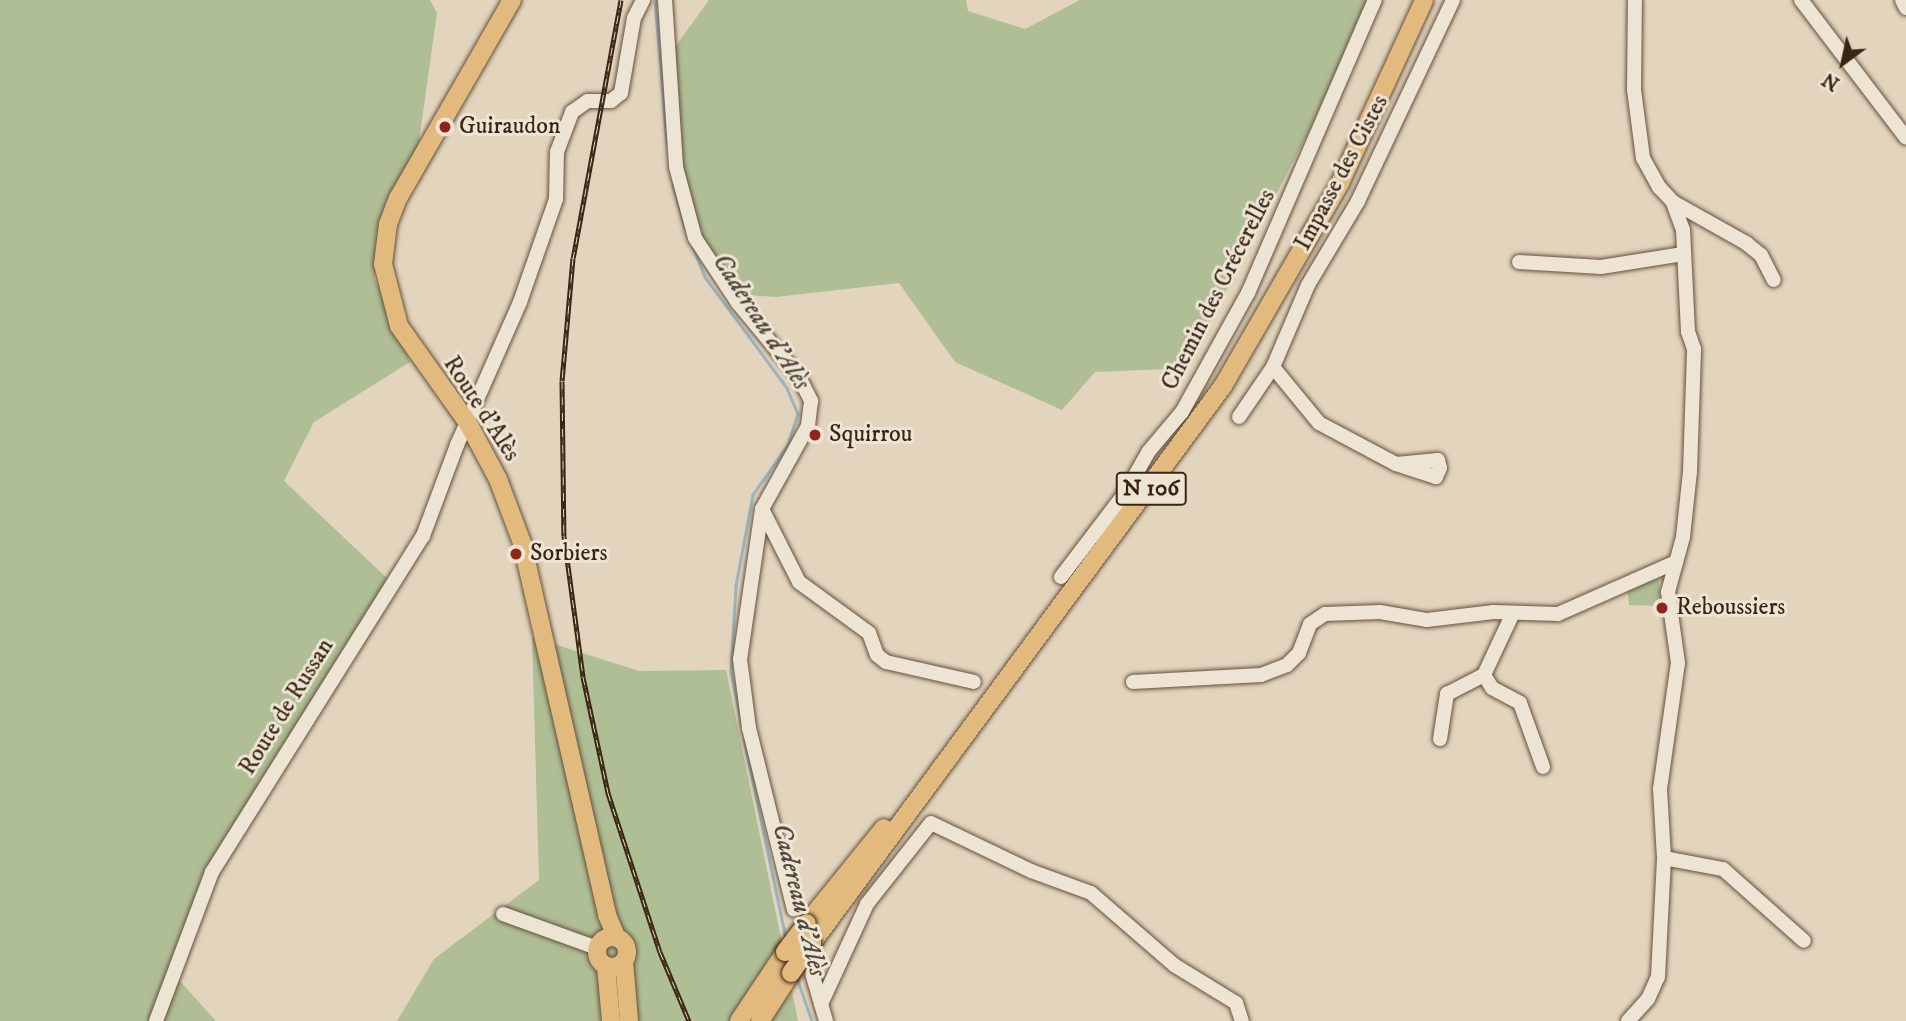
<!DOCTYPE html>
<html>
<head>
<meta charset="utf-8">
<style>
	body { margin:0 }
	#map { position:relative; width:1906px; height:1021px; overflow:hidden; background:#e3d5bd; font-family:"IM FELL DW Pica",serif }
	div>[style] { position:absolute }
	.green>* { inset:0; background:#afbe94 }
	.stream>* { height:2.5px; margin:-1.25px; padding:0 1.25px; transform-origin:1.25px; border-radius:1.25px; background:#9cb5bd }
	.roads { filter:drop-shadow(0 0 2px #64503d) drop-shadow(0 0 2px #64503d) }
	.minor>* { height:14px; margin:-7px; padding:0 7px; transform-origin:7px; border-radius:7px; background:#ede4d4 }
	.major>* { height:18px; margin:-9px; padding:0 9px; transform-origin:9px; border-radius:9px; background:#e2ba7e }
	.major>.ring { margin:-9px; padding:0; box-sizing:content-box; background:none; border:18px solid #e2ba7e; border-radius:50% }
	.rail>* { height:5px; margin-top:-2.5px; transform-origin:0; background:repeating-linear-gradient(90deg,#ede4d4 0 8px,#3a2412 0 16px); box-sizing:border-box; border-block:2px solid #3a2412 }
	.bridges { filter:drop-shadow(0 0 2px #3a2412) drop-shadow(0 0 2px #3a2412) }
	.major-bridge>* { height:18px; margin:-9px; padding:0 9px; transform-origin:9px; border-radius:9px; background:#e2ba7e }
	.dots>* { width:19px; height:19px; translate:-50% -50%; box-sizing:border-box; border:4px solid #ede4d4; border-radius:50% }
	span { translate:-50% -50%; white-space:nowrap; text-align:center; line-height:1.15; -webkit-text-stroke:6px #ede4d4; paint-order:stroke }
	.shield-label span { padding:2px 5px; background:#ede4d4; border:2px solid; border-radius:5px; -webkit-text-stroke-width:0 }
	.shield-label { font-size:23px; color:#3a2412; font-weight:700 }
	.poi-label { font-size:24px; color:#3a2412 }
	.left { translate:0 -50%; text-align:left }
	.street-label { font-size:24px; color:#3a2412 }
	.water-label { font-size:26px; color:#52483d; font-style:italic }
	.north { position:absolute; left:1808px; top:28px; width:70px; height:70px; -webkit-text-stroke:5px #ede4d4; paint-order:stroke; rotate:213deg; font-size:19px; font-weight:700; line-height:28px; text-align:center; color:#3a2412 }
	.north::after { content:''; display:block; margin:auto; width:24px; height:32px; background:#3a2412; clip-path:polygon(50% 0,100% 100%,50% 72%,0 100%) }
</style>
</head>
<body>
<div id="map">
	<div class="green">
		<div style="clip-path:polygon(0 0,430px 0,437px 13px,416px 162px,386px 200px,374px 278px,410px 362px,314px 422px,284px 481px,389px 580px,206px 870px,168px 968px,216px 1021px,0 1021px)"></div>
		<div style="clip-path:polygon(709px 0,966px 0,968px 11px,1025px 29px,1080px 0,1369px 0,1308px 133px,1203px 335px,1168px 369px,1095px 372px,1062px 410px,955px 362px,899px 283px,776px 297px,747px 295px,701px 238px,680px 164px,675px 47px)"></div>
		<div style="clip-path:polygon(1659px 579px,1660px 606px,1629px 605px,1627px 586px)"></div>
		<div style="clip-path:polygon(532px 637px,639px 671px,726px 670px,798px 1021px,397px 1021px,434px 959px,539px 880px)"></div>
	</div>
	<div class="stream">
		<div style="left:655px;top:0;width:143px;rotate:85.2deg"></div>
		<div style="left:673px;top:184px;width:46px;rotate:74.7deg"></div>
		<div style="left:693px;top:247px;width:32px;rotate:68deg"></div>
		<div style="left:705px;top:277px;width:138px;rotate:53.5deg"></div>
		<div style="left:787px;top:388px;width:28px;rotate:67deg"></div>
		<div style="left:798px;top:414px;width:33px;rotate:108deg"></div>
		<div style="left:788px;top:445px;width:61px;rotate:125deg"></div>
		<div style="left:753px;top:495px;width:93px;rotate:100.6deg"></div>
		<div style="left:736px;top:586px;width:86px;rotate:93.3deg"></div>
		<div style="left:731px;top:672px;width:54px;rotate:78.3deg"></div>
		<div style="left:744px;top:739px;width:203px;rotate:78.1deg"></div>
		<div style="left:797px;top:978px;width:46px;rotate:70.8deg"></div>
	</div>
	<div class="roads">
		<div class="minor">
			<div style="left:665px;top:0;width:167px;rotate:86.2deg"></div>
			<div style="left:676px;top:167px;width:73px;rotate:75deg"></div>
			<div style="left:695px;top:238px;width:78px;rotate:56.5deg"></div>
			<div style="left:738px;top:303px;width:96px;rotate:50.5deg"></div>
			<div style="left:799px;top:377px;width:27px;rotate:63deg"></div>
			<div style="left:811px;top:401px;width:25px;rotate:97deg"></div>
			<div style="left:808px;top:426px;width:95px;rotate:119deg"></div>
			<div style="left:762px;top:509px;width:152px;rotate:98.3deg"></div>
			<div style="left:740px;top:659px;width:70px;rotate:82.6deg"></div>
			<div style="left:749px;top:728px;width:187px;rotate:76.1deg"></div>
			<div style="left:1801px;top:0;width:173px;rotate:52.7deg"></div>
			<div style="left:1902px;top:0;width:9px;rotate:63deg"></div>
			<div style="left:1673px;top:202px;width:84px;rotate:29.3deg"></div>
			<div style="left:1746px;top:243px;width:19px;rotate:39deg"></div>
			<div style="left:1761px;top:255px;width:28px;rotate:63deg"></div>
			<div style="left:1519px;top:262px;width:82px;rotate:3.5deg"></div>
			<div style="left:1601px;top:267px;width:83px;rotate:-9deg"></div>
			<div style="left:1239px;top:417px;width:60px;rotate:-55.8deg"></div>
			<div style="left:1396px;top:464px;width:42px;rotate:-5.4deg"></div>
			<div style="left:1438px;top:460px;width:8px;rotate:76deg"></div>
			<div style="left:1440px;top:468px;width:10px;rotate:114deg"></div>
			<div style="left:1436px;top:477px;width:42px;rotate:-162deg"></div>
			<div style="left:1396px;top:464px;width:87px;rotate:-152deg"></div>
			<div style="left:1319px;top:423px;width:72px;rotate:-129.4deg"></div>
			<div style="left:1273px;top:367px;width:89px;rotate:-66.9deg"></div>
			<div style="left:1308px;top:285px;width:98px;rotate:-59.2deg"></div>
			<div style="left:1358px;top:201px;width:222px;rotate:-64.7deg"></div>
			<div style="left:762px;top:509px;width:82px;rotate:63.1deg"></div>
			<div style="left:799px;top:582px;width:87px;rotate:36.1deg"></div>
			<div style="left:869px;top:633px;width:23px;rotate:70deg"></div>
			<div style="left:877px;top:655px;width:11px;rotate:38deg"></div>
			<div style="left:886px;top:662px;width:90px;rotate:12.8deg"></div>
			<div style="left:1061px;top:577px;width:106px;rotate:-52.7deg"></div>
			<div style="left:1125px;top:493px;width:48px;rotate:-60.3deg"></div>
			<div style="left:1149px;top:451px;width:51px;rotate:-49.8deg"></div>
			<div style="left:1182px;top:412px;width:136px;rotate:-61deg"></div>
			<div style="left:1248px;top:293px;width:319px;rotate:-66.6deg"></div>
			<div style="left:1513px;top:613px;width:68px;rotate:115.1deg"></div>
			<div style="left:1484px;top:675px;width:15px;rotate:58deg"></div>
			<div style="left:1492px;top:688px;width:32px;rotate:28deg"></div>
			<div style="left:1520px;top:703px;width:68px;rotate:70.2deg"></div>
			<div style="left:1133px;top:682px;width:128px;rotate:-3.1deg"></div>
			<div style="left:1261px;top:675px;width:28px;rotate:-21deg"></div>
			<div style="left:1287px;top:665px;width:17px;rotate:-45deg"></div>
			<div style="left:1299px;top:653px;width:31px;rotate:-69deg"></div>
			<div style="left:1310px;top:624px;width:18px;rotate:-34deg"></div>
			<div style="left:1325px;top:614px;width:55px;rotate:-2.1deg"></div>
			<div style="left:1380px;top:612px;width:48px;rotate:9.7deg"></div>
			<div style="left:1427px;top:620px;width:67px;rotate:-6.8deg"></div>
			<div style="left:1494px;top:612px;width:64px;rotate:1.8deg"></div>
			<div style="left:1558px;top:614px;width:129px;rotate:-23.8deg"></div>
			<div style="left:1440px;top:739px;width:46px;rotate:-81.2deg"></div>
			<div style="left:1447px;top:694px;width:42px;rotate:-27.2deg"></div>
			<div style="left:1664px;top:858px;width:60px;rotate:10.6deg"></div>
			<div style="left:1723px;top:869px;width:108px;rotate:41.6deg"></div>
			<div style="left:503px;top:914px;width:100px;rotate:19.9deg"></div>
			<div style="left:812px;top:973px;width:50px;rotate:73.7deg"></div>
			<div style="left:821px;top:1004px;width:110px;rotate:-65.3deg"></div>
			<div style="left:867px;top:904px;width:103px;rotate:-51.7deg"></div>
			<div style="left:931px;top:823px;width:111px;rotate:25.6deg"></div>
			<div style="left:1031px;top:871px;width:64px;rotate:20.1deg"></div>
			<div style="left:1091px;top:893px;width:110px;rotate:40.9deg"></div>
			<div style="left:1174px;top:965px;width:73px;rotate:31.5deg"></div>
			<div style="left:1236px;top:1003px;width:19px;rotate:72deg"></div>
			<div style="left:156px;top:1021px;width:159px;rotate:-69.4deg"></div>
			<div style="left:212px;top:872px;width:397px;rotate:-57.9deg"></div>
			<div style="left:423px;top:536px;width:97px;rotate:-69.5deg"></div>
			<div style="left:457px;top:445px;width:156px;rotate:-66.2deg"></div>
			<div style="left:520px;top:302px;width:109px;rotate:-70.7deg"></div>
			<div style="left:556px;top:199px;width:47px;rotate:-88.8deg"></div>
			<div style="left:557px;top:152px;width:43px;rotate:-69.4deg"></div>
			<div style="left:572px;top:112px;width:19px;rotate:-35deg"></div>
			<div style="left:588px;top:101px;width:23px"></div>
			<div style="left:611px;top:101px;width:13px;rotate:-39deg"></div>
			<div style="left:621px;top:93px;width:76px;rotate:-80.2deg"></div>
			<div style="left:634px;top:18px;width:20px;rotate:-63deg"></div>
			<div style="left:1628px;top:1021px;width:30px;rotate:-48deg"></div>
			<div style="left:1648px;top:999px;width:24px;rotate:-66deg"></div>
			<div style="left:1658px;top:977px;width:119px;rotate:-87.1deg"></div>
			<div style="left:1664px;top:858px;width:69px;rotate:-93.3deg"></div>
			<div style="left:1660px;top:789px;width:127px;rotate:-81.9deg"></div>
			<div style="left:1678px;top:663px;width:72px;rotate:-98deg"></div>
			<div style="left:1668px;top:592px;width:57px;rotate:-74.7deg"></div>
			<div style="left:1683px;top:537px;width:65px;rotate:-83.9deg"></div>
			<div style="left:1690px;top:472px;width:123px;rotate:-88.1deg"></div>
			<div style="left:1694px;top:349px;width:18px;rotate:-109deg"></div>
			<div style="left:1688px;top:332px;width:102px;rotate:-92.8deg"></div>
			<div style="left:1683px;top:230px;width:30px;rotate:-110deg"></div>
			<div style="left:1673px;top:202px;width:21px;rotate:-133deg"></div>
			<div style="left:1659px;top:187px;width:33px;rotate:-119deg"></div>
			<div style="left:1643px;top:158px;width:69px;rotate:-97.5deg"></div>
			<div style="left:1634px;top:90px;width:90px;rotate:-89.4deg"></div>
		</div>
		<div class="major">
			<div style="left:512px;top:0;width:228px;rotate:119.9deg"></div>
			<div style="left:398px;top:198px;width:28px;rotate:111deg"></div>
			<div style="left:388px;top:224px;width:40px;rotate:97.1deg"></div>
			<div style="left:383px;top:264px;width:64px;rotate:75.5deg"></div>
			<div style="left:399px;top:326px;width:119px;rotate:54.6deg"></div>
			<div style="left:468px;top:423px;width:64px;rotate:61.8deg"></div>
			<div style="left:498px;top:479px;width:68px;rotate:69.4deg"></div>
			<div style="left:522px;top:543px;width:382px;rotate:77.1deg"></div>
			<div style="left:607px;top:915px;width:25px;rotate:67deg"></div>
			<div style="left:807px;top:923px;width:122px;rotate:-51deg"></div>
			<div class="ring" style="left:597px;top:937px;width:12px;height:12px"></div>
			<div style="left:812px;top:943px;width:692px;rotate:-53.58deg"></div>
			<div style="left:1223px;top:386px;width:234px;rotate:-60deg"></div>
			<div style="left:1340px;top:183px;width:201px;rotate:-65.3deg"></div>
			<div style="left:624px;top:961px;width:60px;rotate:85.2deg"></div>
			<div style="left:606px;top:966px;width:55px;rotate:84.8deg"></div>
			<div style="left:739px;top:1021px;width:83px;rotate:-56.3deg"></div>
			<div style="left:760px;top:1021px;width:57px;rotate:-57.1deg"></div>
		</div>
	</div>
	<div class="rail">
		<div style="left:621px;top:0;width:262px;rotate:100.5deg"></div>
		<div style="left:573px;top:258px;width:123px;rotate:95.1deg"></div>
		<div style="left:562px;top:381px;width:155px;rotate:89.3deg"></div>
		<div style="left:564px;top:536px;width:142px;rotate:82.3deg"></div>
		<div style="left:583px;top:677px;width:119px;rotate:77.8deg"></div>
		<div style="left:608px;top:793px;width:167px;rotate:71.9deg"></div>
		<div style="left:660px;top:952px;width:75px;rotate:67.2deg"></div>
	</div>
	<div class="bridges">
		<div class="major-bridge">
			<div style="left:785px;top:952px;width:36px;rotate:-53deg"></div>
			<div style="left:791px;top:973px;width:37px;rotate:-55deg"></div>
		</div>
	</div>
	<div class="dots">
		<div style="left:445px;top:127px;background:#8f2418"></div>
		<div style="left:815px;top:435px;background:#8f2418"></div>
		<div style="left:516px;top:554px;background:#8f2418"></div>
		<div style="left:1662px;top:608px;background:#8f2418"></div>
	</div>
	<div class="shield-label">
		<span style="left:1151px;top:489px">N 106</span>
	</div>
	<div class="poi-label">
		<span class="left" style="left:459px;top:127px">Guiraudon</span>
		<span class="left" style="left:829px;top:435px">Squirrou</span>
		<span class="left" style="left:530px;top:554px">Sorbiers</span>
		<span class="left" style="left:1676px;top:608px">Reboussiers</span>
	</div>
	<div class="street-label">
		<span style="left:1342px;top:173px;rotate:-62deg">Impasse des Cistes</span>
		<span style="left:1219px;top:290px;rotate:-63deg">Chemin des Crécerelles</span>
		<span style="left:481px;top:409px;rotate:57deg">Route d'Alès</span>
		<span style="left:287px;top:707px;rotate:-58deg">Route de Russan</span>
	</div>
	<div class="water-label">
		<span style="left:761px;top:322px;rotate:57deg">Cadereau d'Alès</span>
		<span style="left:799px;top:900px;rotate:76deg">Cadereau d'Alès</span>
	</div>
	<div class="north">N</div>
</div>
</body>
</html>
